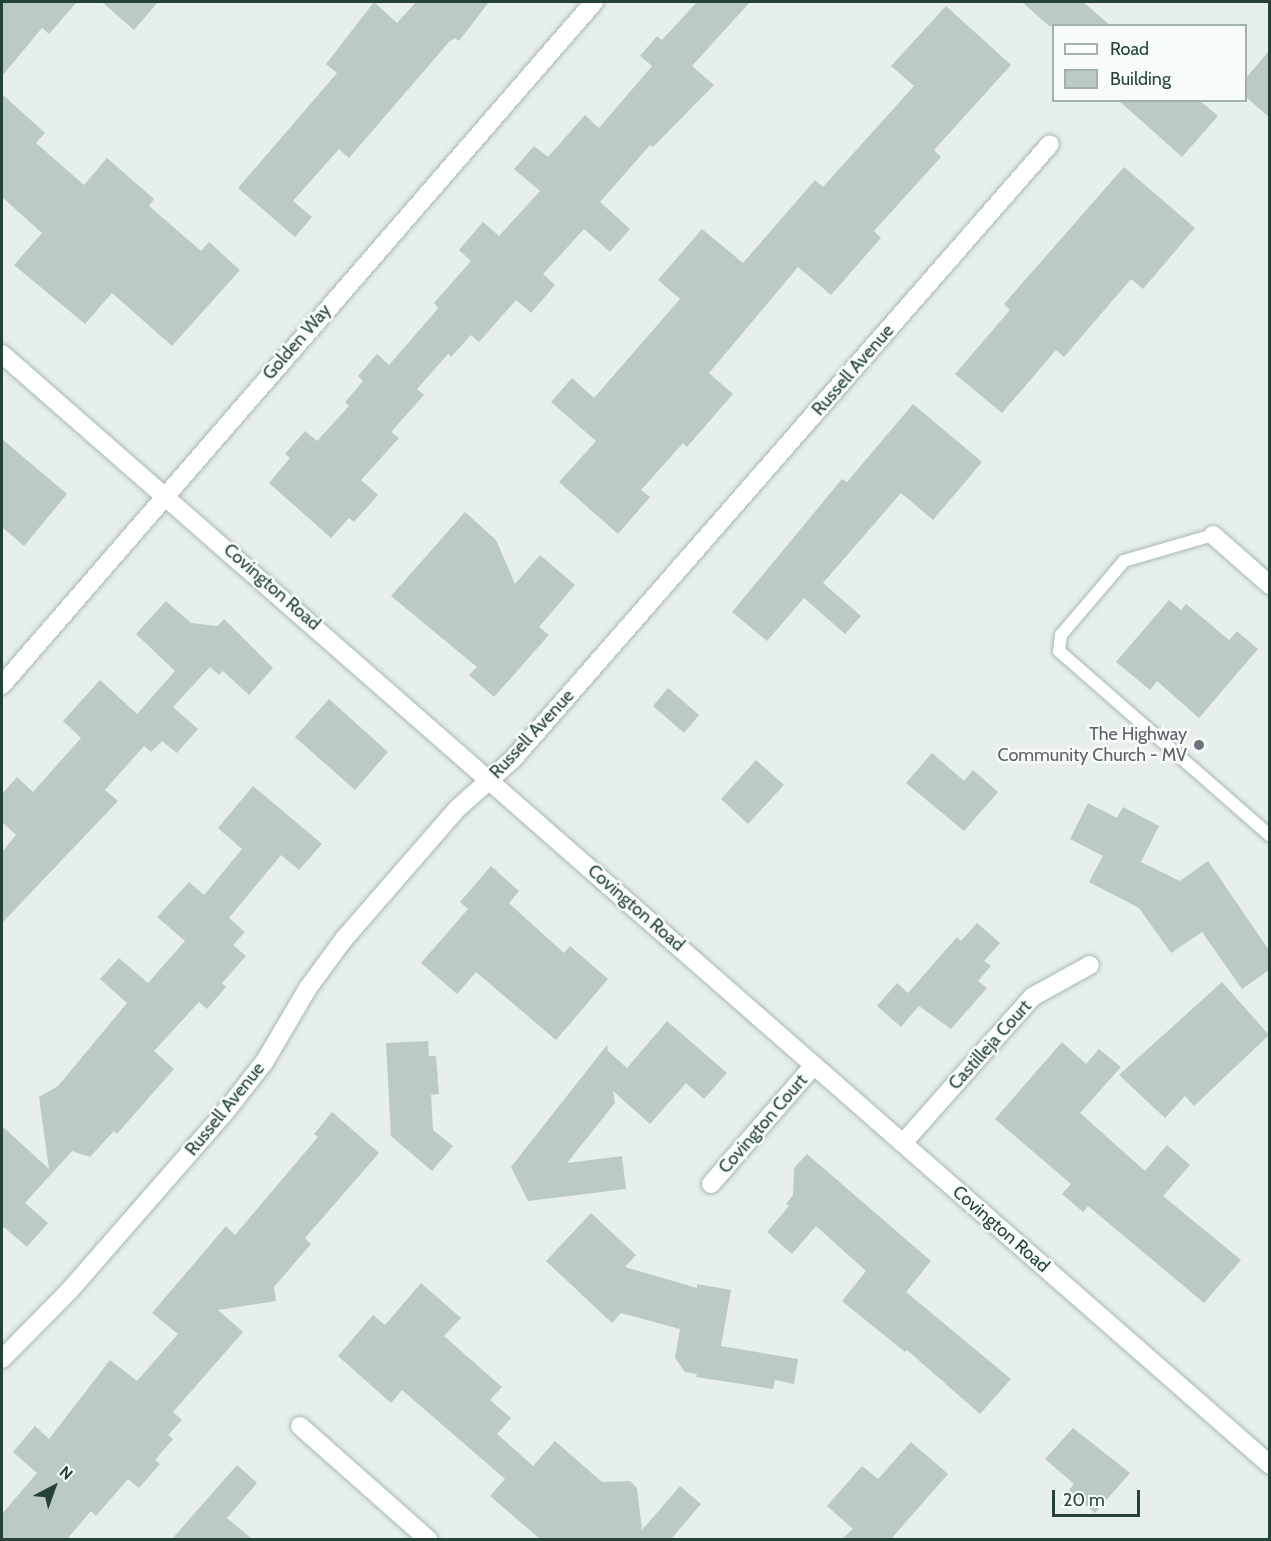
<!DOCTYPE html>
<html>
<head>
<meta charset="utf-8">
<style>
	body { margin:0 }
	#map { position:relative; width:1271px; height:1541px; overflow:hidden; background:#e6efeb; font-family:Cabin,sans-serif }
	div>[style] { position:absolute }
	.building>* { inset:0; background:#bbcac4 }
	.roads { filter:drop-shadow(0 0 2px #a8b8b2) drop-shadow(0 0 2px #a8b8b2) }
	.lane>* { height:12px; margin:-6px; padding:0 6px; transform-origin:6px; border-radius:6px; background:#fff }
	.street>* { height:18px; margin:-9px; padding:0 9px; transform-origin:9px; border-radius:9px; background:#fff }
	.dots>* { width:16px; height:16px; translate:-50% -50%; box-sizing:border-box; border:3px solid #f7fbf9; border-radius:50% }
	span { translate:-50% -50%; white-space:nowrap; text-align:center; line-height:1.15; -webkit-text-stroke:5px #f7fbf9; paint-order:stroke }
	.street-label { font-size:18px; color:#24423a }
	.worship-label { font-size:18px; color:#5b616d }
	.right { translate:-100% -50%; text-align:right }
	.frame { position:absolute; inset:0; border:3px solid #24423a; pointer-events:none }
	.legend { position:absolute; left:1052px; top:24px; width:195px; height:78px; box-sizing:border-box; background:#f7fbf9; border:2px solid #a3b1ad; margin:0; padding:8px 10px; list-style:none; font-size:18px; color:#24423a }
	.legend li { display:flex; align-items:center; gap:12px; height:30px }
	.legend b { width:30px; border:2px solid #a3b1ad }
	.north { position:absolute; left:24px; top:1457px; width:60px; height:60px; -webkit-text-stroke:4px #f7fbf9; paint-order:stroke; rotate:41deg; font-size:16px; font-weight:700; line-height:24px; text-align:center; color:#24423a }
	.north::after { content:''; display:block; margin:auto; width:21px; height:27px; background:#24423a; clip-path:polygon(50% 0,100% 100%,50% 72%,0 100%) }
	.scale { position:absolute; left:1052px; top:1490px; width:88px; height:27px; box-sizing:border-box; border:3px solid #24423a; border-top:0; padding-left:8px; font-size:18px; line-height:21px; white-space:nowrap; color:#24423a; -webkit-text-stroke:4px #f7fbf9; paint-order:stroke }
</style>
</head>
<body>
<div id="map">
	<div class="building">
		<div style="clip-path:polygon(2px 2px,77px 2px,49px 34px,42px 28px,2px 76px)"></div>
		<div style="clip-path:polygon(102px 2px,158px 2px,134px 30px)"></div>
		<div style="clip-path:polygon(374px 2px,397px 23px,416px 2px,489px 2px,459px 41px,455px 38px,449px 42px,349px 158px,339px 149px,293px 201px,312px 217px,295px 237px,238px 188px,337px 73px,326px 64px)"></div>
		<div style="clip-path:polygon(697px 2px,750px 2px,692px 66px,714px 85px,653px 147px,650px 145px,600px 202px,630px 229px,610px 252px,584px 229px,543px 274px,555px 285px,531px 313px,516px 300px,479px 342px,471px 335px,451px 357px,448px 354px,417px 389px,424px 395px,391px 432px,399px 438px,361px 480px,378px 495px,354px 522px,349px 518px,331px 538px,269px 483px,290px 458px,285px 454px,305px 431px,317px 441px,349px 406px,345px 402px,363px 381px,358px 376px,377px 354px,389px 365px,436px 311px,438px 307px,434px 303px,471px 261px,459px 250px,483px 222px,499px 236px,540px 191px,514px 169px,534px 146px,548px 157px,585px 115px,599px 128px,652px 66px,640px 56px,657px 36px,662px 40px)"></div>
		<div style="clip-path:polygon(1022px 2px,1083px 2px,1111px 26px,1049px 26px)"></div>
		<div style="clip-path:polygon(946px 6px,1011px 65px,934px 150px,941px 157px,874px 231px,881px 238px,831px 295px,798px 267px,709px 373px,733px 394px,687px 447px,683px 443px,641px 490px,650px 497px,618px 534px,559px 482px,596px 441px,551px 402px,572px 378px,594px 398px,680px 299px,658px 280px,702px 229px,743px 263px,815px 180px,823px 187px,914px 86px,891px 66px)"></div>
		<div style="clip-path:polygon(1269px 51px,1269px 117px,1245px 96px,1245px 79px)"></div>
		<div style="clip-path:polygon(2px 94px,45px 133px,36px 143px,84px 185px,107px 158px,154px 199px,149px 206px,201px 251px,209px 242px,240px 270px,172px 346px,112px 293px,85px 324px,14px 265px,42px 233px,2px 197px)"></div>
		<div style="clip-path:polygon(1118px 100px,1199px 100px,1218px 116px,1182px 157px)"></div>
		<div style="clip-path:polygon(1124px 167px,1195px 228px,1143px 289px,1131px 279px,1064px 357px,1056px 350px,1002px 413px,955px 374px,1010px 310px,1004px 304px)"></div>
		<div style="clip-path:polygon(913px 404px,982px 462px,933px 520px,901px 493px,823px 583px,861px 616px,845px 634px,804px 598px,767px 641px,732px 612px,842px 479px,847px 482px)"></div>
		<div style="clip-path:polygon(2px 439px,67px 494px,24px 546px,2px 527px)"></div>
		<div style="clip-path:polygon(465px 512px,496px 540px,515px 584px,540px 555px,575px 585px,539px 627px,549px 635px,494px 697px,469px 675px,477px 667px,391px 596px)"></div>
		<div style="clip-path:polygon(1169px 600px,1181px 610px,1186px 604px,1229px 640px,1237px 631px,1258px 649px,1199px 718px,1157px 681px,1150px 690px,1116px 662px)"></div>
		<div style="clip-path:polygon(166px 601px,191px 623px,218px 626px,224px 619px,273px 668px,249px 695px,223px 671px,219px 675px,210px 667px,173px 707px,198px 729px,177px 753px,162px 741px,151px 752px,144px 746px,105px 790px,118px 801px,2px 923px,2px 852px,16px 835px,2px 822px,2px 794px,17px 777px,33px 792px,81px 738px,63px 721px,100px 680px,137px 714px,175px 671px,136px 634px)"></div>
		<div style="clip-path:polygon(668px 688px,699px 715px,684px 733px,653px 706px)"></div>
		<div style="clip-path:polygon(329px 699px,388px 752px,355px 790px,295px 737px)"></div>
		<div style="clip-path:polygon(932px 753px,964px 781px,973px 770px,998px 792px,964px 831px,906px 783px)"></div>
		<div style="clip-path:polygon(756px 760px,784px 785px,748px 824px,721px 799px)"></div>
		<div style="clip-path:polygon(253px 786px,322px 844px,299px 870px,281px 855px,229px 918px,245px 932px,233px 945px,246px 956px,222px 983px,226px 987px,207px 1009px,199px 1002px,154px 1051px,174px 1069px,117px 1134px,114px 1131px,90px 1157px,72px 1151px,25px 1203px,48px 1223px,27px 1247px,4px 1227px,2px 1230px,2px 1126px,49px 1169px,39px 1097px,58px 1086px,127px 1003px,100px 979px,119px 958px,148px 983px,185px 941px,157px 917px,189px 882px,204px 895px,242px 849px,218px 828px)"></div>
		<div style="clip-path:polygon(1088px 803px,1117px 818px,1123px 807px,1159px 826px,1141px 862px,1180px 881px,1208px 861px,1269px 950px,1269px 970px,1242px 989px,1202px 932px,1171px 953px,1139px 908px,1089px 882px,1103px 856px,1070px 839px)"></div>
		<div style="clip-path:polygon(491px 866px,519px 891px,509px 903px,524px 917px,564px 953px,570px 946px,608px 979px,556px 1040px,476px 972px,457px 994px,421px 963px,468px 909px,460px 902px)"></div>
		<div style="clip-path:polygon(977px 923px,1000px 943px,984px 961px,991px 966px,978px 981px,987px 988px,951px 1029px,919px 1006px,901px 1027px,877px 1006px,897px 983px,908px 993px,957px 937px,961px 941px)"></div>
		<div style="clip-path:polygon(1222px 982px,1269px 1035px,1194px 1106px,1185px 1096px,1165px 1118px,1119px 1075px)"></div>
		<div style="clip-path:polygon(667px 1021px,727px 1073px,704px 1099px,686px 1083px,650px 1124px,613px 1091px,615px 1103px,567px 1163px,622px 1156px,626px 1189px,528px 1201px,511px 1167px,607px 1045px,608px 1051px,627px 1068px)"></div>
		<div style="clip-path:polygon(428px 1041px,429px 1056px,436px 1056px,439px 1094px,431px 1095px,433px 1130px,453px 1146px,432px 1171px,391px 1136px,386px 1043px)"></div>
		<div style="clip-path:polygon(1062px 1042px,1086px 1064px,1099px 1049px,1121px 1067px,1080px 1113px,1145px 1171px,1167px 1145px,1190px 1165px,1163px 1196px,1241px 1260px,1204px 1303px,1088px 1206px,1083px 1212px,1062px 1194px,1071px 1184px,995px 1119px)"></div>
		<div style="clip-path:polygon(332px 1112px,379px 1153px,305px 1238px,311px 1244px,274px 1287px,276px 1301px,218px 1310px,243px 1332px,173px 1412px,182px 1420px,168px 1435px,173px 1439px,155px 1460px,160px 1464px,139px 1488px,128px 1479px,96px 1516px,91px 1511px,67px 1539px,2px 1539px,2px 1514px,37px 1473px,13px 1452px,35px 1426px,49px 1439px,110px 1360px,137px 1381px,178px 1334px,152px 1313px,226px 1226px,235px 1235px,318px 1137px,314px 1134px)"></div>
		<div style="clip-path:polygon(807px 1154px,931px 1261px,906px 1292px,1011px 1379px,980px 1414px,907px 1350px,905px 1352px,842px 1301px,866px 1271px,816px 1226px,792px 1254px,767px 1232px,789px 1206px,786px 1204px,793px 1195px,794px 1168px)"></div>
		<div style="clip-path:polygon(591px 1213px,636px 1255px,625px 1267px,697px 1288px,697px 1284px,731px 1290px,721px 1346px,798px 1359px,794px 1384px,775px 1380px,773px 1389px,696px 1377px,697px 1374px,685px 1372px,675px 1358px,680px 1329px,621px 1313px,612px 1323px,546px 1261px)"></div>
		<div style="clip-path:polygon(421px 1283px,461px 1318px,444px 1336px,502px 1387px,490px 1400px,511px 1418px,497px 1434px,533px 1466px,555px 1441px,602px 1482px,630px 1481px,637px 1488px,642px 1530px,680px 1486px,701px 1504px,671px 1539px,540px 1539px,490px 1496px,505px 1479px,402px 1390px,391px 1403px,338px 1356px,373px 1315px,385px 1325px)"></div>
		<div style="clip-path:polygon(1073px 1428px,1130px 1473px,1095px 1513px,1069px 1490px,1074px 1484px,1045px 1459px)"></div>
		<div style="clip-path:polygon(911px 1442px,948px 1474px,891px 1539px,842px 1539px,853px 1529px,827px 1506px,862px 1466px,878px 1479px)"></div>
		<div style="clip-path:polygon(237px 1465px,257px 1483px,227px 1518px,252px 1539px,172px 1539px)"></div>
	</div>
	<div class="roads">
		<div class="lane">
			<div style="left:1213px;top:535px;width:93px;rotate:163.7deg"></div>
			<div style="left:1124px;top:561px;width:97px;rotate:130.4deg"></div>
			<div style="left:1061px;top:635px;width:16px;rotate:97deg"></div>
			<div style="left:1059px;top:651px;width:281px;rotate:41.2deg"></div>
		</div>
		<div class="street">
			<div style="left:2px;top:354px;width:1686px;rotate:41.22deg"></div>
			<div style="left:1213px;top:535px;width:76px;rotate:41.3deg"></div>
			<div style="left:2px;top:685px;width:904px;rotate:-49.08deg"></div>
			<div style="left:903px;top:1143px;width:195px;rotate:-48.5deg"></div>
			<div style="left:1032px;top:997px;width:66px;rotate:-28.9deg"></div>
			<div style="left:711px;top:1184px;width:157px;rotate:-49.1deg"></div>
			<div style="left:2px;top:1359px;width:97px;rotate:-45.4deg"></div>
			<div style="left:70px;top:1290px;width:237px;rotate:-48.9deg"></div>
			<div style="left:226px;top:1111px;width:63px;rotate:-52deg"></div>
			<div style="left:265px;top:1061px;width:85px;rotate:-59.5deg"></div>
			<div style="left:308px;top:988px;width:61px;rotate:-53.7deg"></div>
			<div style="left:344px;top:939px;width:174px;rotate:-49deg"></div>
			<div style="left:458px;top:808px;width:74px;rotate:-41.7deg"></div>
			<div style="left:513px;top:759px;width:816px;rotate:-48.87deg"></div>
			<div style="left:300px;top:1426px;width:172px;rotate:41.5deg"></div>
		</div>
	</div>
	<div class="dots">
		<div style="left:1199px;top:745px;background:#6b7280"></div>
	</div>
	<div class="street-label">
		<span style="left:297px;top:342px;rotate:-49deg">Golden Way</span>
		<span style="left:853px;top:370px;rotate:-49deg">Russell Avenue</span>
		<span style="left:272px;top:587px;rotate:41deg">Covington Road</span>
		<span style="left:532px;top:734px;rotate:-47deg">Russell Avenue</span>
		<span style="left:636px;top:908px;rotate:41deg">Covington Road</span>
		<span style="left:990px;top:1045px;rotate:-48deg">Castilleja Court</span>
		<span style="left:225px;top:1109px;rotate:-51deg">Russell Avenue</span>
		<span style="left:763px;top:1124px;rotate:-49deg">Covington Court</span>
		<span style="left:1001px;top:1229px;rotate:41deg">Covington Road</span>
	</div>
	<div class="worship-label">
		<span class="right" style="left:1187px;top:745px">The Highway<br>Community Church - MV</span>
	</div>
	<div class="frame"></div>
	<ul class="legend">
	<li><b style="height:8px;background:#fff"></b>Road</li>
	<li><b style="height:16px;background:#bbcac4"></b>Building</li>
	</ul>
	<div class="north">N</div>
	<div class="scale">20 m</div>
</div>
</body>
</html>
